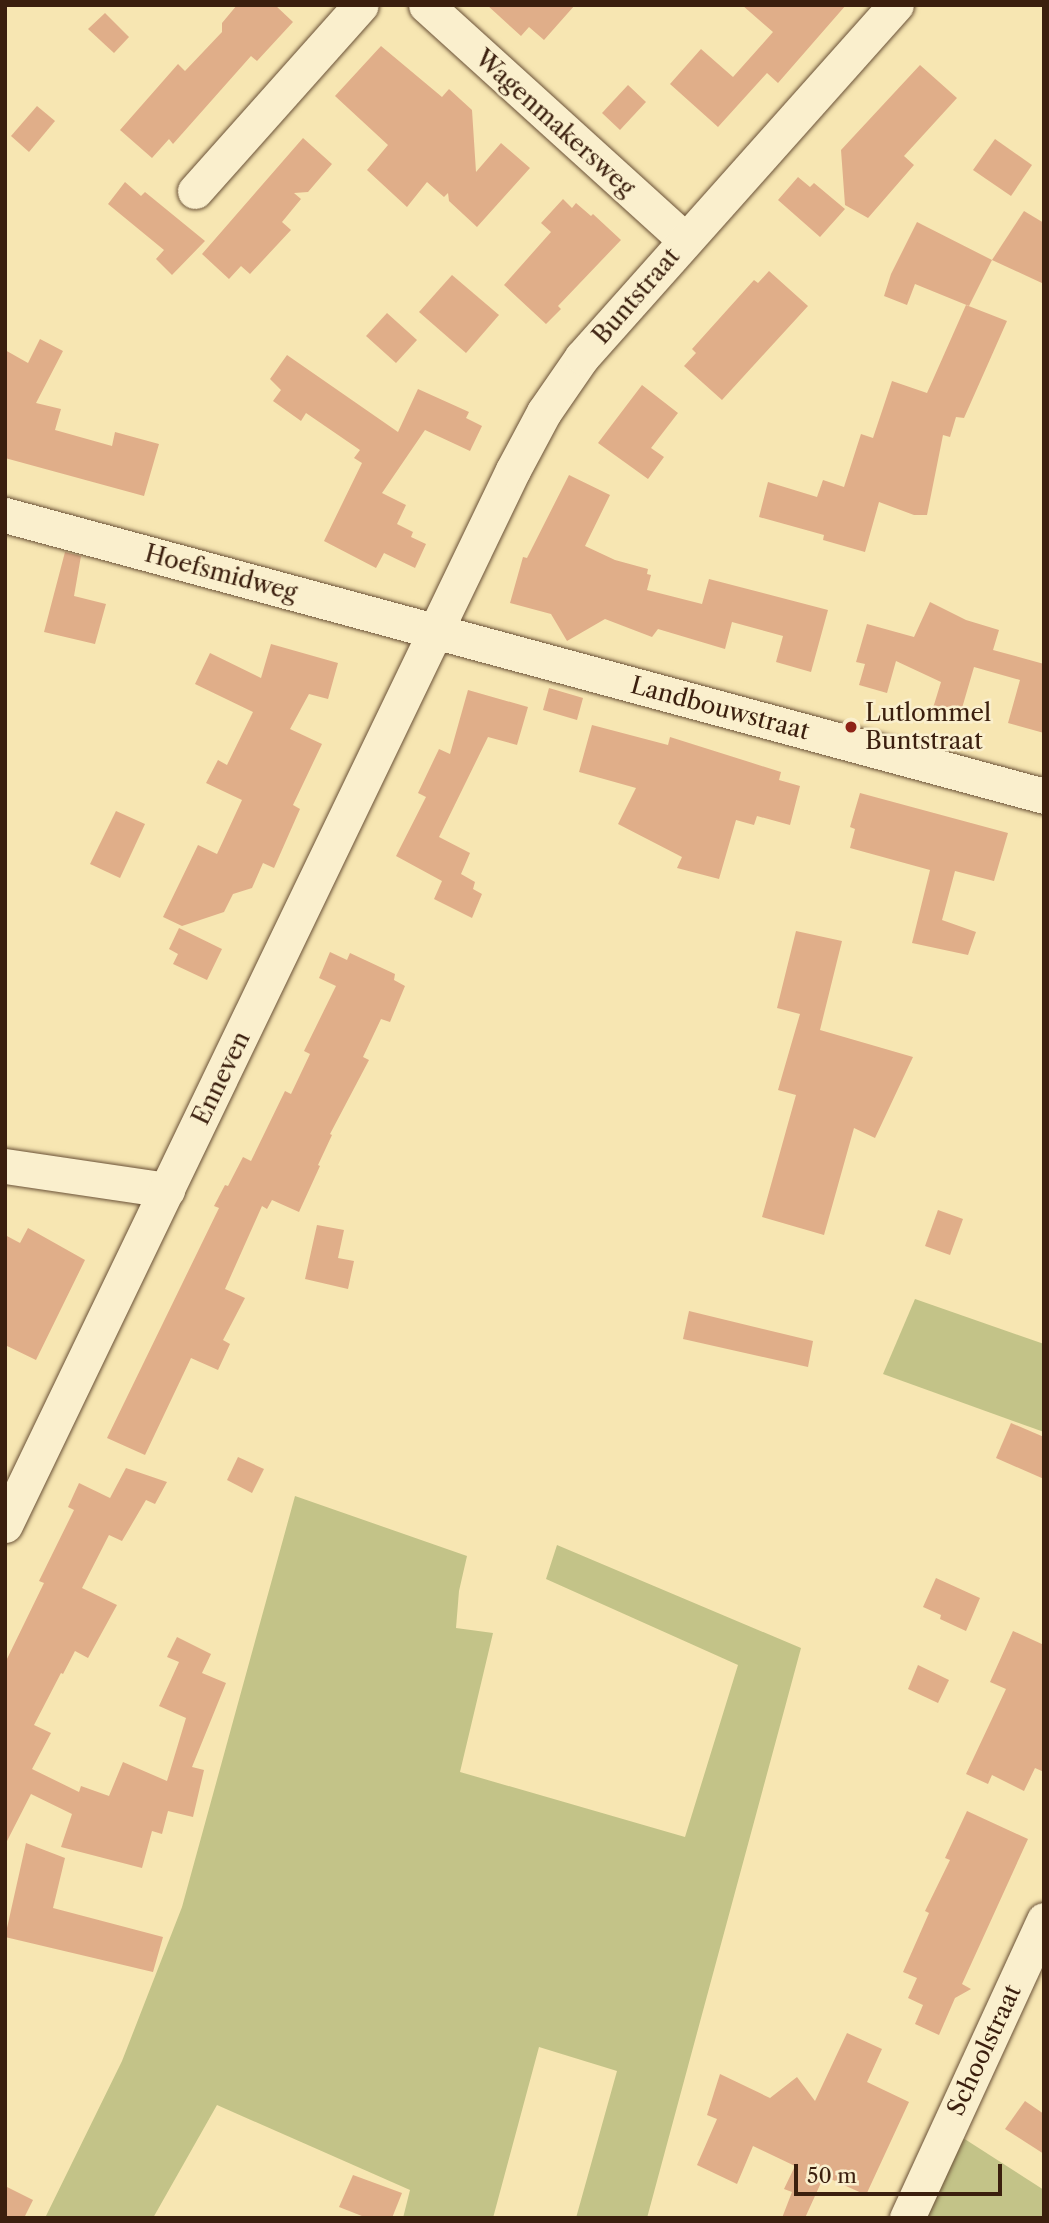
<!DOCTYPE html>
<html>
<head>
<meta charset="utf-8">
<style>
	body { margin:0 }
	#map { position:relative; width:1049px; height:2223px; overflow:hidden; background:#f7e6b2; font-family:"Libre Caslon Text",serif }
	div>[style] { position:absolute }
	.green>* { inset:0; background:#c3c388 }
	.building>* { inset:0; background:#e0ae89 }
	.roads { filter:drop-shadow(0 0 2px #6a5137) drop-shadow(0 0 2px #6a5137) }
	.minor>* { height:35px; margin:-17.5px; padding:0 17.5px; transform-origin:17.5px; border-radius:17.5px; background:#faefcd }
	.dots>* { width:19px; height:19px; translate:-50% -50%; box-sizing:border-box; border:4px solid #faefcd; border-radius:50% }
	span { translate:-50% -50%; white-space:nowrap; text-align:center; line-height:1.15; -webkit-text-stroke:5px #faefcd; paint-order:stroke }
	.street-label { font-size:24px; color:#3b1f0e }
	.poi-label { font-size:24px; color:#3b1f0e }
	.left { translate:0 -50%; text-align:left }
	.frame { position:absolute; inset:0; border:7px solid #3b1f0e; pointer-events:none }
	.scale { position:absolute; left:794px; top:2164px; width:208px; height:32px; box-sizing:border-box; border:4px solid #3b1f0e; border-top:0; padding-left:9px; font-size:21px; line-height:24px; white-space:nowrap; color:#3b1f0e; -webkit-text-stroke:5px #faefcd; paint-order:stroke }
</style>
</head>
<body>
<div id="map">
	<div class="green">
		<div style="clip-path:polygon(915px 1299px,1044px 1344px,1044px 1432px,883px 1374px)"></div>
		<div style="clip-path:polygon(295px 1496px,467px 1556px,459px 1591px,456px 1628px,493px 1633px,460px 1772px,685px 1837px,738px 1665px,546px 1579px,557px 1545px,801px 1648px,647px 2218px,576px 2218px,617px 2071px,539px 2047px,493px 2218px,403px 2218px,410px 2190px,217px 2105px,153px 2218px,45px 2218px,122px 2061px,182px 1907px)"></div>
		<div style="clip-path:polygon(960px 2136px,1044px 2190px,1044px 2218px,923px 2218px)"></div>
	</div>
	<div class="building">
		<div style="clip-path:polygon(237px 5px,275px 5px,293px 22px,257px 61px,251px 56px,173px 144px,169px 139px,152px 158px,120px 130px,178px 64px,185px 71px,222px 32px,222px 23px)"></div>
		<div style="clip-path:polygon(487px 5px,575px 5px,544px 40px,529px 27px,521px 36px)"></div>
		<div style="clip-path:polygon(742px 5px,846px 5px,778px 83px,767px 73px,718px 127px,670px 84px,701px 49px,733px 77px,773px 32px)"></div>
		<div style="clip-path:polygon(105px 13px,129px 37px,114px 53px,88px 29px)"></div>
		<div style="clip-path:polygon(381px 46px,442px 97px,449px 89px,472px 110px,476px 172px,501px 143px,530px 168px,477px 227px,449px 201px,448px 193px,444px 197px,427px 182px,407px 207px,367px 170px,388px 145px,335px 96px)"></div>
		<div style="clip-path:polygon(920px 65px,957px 98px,904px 156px,914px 165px,868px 218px,845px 205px,841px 150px)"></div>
		<div style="clip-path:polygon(628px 85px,646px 102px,620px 130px,602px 113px)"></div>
		<div style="clip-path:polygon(37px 106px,55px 121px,29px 152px,11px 136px)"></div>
		<div style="clip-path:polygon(303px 138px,332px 164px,308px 192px,294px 193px,301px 199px,282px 222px,291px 230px,250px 274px,241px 266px,229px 279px,202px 254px)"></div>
		<div style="clip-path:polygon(995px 139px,1032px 165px,1011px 196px,973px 170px)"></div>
		<div style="clip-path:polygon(798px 177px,810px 187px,814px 183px,845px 209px,820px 237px,778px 200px)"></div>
		<div style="clip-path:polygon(125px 182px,141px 196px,145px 192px,205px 241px,172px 275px,156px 259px,164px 250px,108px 204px)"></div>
		<div style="clip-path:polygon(563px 199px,572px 208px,576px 203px,591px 216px,593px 214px,621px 240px,558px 306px,561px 309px,546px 324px,504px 285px,551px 232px,541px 223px)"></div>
		<div style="clip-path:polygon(1024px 211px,1044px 223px,1044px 284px,992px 260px)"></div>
		<div style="clip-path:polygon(917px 222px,992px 260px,969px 306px,915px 284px,907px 305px,884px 296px,891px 274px)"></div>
		<div style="clip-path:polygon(769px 271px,808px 306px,722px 400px,684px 366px,696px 353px,692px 349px,754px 280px,758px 283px)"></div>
		<div style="clip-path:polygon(452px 275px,499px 315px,466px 353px,419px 312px)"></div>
		<div style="clip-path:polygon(966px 305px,1007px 321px,964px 418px,956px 417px,950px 437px,943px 435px,927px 515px,914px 515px,879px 502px,865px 552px,823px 540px,824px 535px,759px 517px,768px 482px,817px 497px,823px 480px,844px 487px,861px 434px,873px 438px,892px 381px,927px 393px)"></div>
		<div style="clip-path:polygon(387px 313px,417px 340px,396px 363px,366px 336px)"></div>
		<div style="clip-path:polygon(40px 339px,63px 351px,36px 403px,61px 409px,55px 430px,112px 446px,115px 432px,159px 444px,144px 496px,5px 458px,5px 350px,28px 363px)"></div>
		<div style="clip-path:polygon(287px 355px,398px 432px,418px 389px,469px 412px,466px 418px,482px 426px,470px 451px,425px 430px,382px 493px,406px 505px,397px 524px,413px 532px,411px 537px,426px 544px,415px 568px,384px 553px,376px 568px,324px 541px,362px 463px,354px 458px,360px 450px,306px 413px,301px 421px,273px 401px,281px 390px,270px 379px)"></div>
		<div style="clip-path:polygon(642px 385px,678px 413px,651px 448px,664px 457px,648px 479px,598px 443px)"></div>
		<div style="clip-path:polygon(569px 475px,610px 495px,585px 546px,615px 560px,648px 569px,647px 574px,651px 575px,647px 590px,702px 604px,709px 579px,828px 610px,811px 672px,776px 662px,783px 636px,732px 622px,725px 649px,658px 629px,652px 637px,605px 619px,567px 641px,551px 614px,510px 603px,523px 557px,527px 558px)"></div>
		<div style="clip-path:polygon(65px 552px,81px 556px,74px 596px,106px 604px,95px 644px,44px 632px)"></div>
		<div style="clip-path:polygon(930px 602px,966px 620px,999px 630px,993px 650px,1044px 664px,1044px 733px,1008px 723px,1020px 680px,974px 667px,960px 715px,933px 708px,941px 682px,896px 661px,887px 693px,859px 685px,865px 664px,856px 662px,867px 624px,914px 637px)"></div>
		<div style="clip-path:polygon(271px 644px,338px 663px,328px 699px,309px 694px,290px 729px,322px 744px,293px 805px,300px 809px,274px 868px,263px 863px,252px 888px,233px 894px,224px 912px,182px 926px,163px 917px,198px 845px,217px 854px,242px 800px,206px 783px,218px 760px,227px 765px,253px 712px,195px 684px,210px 653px,261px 678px)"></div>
		<div style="clip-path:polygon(549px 688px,583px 698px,577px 720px,543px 710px)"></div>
		<div style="clip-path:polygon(468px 690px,528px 707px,517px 745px,488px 737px,439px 837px,470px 853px,461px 874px,475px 882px,473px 889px,482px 894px,472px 918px,434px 899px,442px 881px,396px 856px,426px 797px,418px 793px,439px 749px,450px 754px)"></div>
		<div style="clip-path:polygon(592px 725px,668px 745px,670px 737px,781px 772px,779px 780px,800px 786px,790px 825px,757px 816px,754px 825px,736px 820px,719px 879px,677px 868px,682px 857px,618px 824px,636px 788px,579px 772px)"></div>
		<div style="clip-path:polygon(860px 793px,1008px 833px,994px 881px,955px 871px,942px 920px,976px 932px,968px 955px,912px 943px,930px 870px,850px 848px,855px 829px,850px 827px)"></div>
		<div style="clip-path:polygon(116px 811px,145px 824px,120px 878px,90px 864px)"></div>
		<div style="clip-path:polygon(179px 928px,222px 949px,207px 980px,173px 964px,178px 954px,169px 949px)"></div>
		<div style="clip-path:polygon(796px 931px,842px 941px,820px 1030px,913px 1057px,875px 1138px,854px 1128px,824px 1235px,762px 1217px,796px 1095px,778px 1090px,800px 1014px,777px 1008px)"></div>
		<div style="clip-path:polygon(330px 952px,347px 960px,350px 953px,395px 974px,394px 980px,405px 986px,390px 1022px,381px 1019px,363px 1057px,369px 1060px,330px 1134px,332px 1135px,318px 1165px,320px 1166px,299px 1212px,272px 1200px,267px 1209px,262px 1206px,225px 1289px,245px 1298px,223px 1340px,230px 1344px,218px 1370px,191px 1358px,145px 1455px,107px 1438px,219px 1208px,214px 1206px,225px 1185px,228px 1186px,243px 1157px,251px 1161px,285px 1091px,291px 1094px,310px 1054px,304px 1051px,336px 986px,319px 978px)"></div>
		<div style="clip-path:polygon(938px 1210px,963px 1219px,950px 1255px,925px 1246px)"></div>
		<div style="clip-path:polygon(317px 1225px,344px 1230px,338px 1258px,354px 1261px,348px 1289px,305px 1279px)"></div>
		<div style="clip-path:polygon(28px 1228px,85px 1260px,36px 1360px,5px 1345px,5px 1235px,20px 1243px)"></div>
		<div style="clip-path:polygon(689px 1311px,813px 1341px,808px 1367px,683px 1339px)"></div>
		<div style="clip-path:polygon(1011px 1423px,1044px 1437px,1044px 1479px,996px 1458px)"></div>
		<div style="clip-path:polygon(238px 1457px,264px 1469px,252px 1493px,227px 1480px)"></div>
		<div style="clip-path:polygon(126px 1468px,167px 1482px,155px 1504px,146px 1500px,122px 1541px,109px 1535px,82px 1588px,117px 1605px,88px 1658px,75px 1651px,63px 1674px,61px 1673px,34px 1725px,51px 1733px,32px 1769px,79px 1792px,81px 1786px,109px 1796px,123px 1762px,167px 1781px,186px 1718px,159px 1706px,179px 1662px,167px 1657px,177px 1637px,211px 1654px,202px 1673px,226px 1683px,192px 1767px,204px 1770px,193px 1817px,168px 1811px,162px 1834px,152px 1831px,142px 1868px,61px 1847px,72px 1814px,31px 1794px,5px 1845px,5px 1663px,44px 1583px,39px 1581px,74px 1510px,68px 1507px,79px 1483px,110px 1498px)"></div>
		<div style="clip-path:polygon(936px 1578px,980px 1598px,966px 1631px,940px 1619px,941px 1615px,923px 1607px)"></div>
		<div style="clip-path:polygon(1013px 1631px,1044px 1645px,1044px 1772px,1035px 1768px,1024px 1791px,992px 1775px,988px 1784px,966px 1774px,1006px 1689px,990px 1682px)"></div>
		<div style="clip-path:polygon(918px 1665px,949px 1680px,938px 1703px,908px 1689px)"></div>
		<div style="clip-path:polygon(967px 1811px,1028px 1839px,962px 1984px,971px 1989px,955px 1998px,939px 2035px,915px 2024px,923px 2005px,908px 1998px,917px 1978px,903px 1972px,929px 1913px,925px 1911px,950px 1860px,945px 1858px)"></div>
		<div style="clip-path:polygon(26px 1843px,65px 1858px,53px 1908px,163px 1937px,153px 1972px,5px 1937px)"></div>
		<div style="clip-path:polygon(847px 2033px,882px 2049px,867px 2082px,909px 2102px,866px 2195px,824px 2176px,805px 2218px,782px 2218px,792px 2192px,784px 2189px,795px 2166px,753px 2146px,737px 2184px,697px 2165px,717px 2119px,707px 2115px,720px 2074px,770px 2098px,797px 2077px,815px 2101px)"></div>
		<div style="clip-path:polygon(1025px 2101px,1044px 2114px,1044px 2154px,1005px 2129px)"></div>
		<div style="clip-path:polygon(353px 2175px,402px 2193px,392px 2218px,367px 2218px,339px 2207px)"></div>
		<div style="clip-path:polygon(5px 2186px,33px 2200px,24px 2218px,5px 2218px)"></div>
	</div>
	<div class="roads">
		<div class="minor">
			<div style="left:426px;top:5px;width:350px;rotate:42.2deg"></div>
			<div style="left:195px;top:191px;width:249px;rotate:-48.3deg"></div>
			<div style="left:5px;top:515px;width:1076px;rotate:15.13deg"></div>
			<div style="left:5px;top:1166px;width:164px;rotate:8.4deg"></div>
			<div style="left:5px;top:1525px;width:1171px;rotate:-64.29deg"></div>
			<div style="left:513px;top:470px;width:66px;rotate:-61.9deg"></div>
			<div style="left:544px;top:412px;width:67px;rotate:-55.4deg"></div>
			<div style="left:582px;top:357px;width:472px;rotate:-48.3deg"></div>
			<div style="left:907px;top:2218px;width:328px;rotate:-65.3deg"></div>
		</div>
	</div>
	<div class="dots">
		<div style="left:851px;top:727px;background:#8f2418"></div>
	</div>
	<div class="street-label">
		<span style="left:555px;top:123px;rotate:42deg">Wagenmakersweg</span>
		<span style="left:636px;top:296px;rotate:-49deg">Buntstraat</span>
		<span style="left:221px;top:573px;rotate:15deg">Hoefsmidweg</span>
		<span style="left:720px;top:708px;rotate:15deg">Landbouwstraat</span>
		<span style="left:221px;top:1078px;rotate:-64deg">Enneven</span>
		<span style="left:984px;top:2050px;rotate:-65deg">Schoolstraat</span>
	</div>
	<div class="poi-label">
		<span class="left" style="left:865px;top:727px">Lutlommel<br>Buntstraat</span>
	</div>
	<div class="frame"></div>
	<div class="scale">50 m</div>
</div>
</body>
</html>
